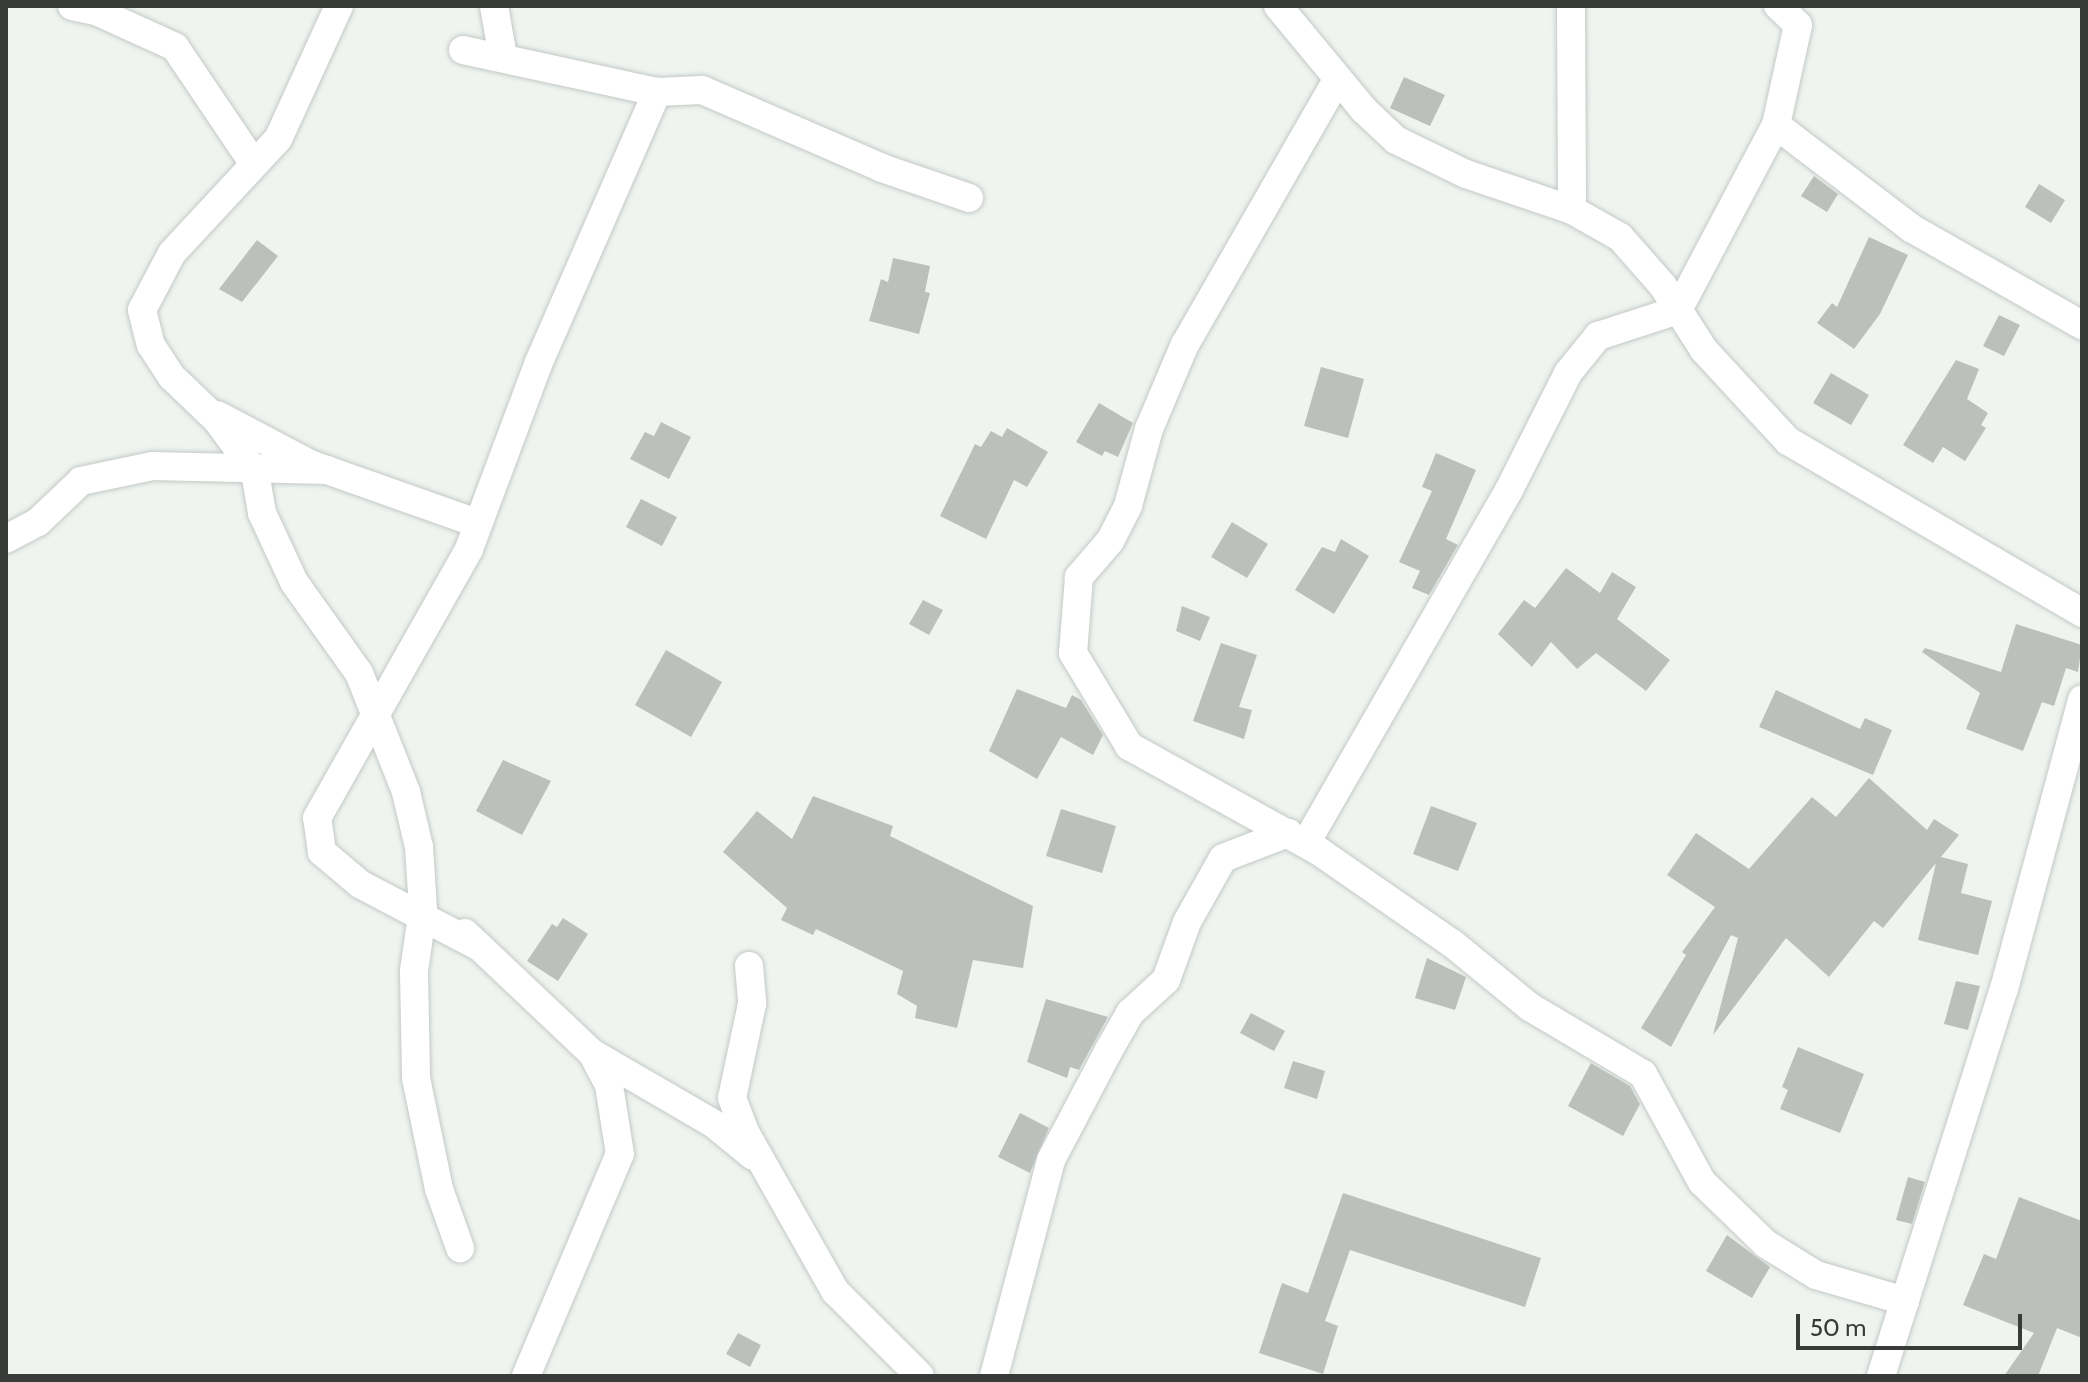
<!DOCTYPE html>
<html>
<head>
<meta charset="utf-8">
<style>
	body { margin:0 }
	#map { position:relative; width:2088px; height:1382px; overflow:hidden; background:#eff4f0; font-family:Cabin,sans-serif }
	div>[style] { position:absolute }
	.building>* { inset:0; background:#bbc0bc }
	.roads { filter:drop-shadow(0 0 2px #c4c9c5) drop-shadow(0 0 2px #c4c9c5) }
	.minor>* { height:28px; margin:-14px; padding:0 14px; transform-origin:14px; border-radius:14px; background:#fff }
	span { translate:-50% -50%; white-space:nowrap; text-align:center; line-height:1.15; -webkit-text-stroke:7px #eff4f0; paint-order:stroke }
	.frame { position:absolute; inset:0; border:8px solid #393b39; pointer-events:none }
	.scale { position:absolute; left:1796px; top:1314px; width:226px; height:36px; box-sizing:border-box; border:4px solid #393b39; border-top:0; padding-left:10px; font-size:24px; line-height:28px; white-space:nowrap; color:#393b39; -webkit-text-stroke:6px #eff4f0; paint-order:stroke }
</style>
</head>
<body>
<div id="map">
	<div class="building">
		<div style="clip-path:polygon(1404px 77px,1445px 95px,1430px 126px,1390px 108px)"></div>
		<div style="clip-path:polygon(1814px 176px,1838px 194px,1827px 212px,1801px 196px)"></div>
		<div style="clip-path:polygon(2039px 184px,2065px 200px,2051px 223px,2025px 207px)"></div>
		<div style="clip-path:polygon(1869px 237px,1908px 255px,1880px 314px,1854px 349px,1817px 323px,1832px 303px,1837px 307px)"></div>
		<div style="clip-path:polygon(257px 240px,278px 256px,242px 302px,219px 289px)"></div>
		<div style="clip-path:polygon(893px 258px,930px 266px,925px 292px,930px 293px,919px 334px,869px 321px,881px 279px,888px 282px)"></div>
		<div style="clip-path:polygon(1999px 315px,2020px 325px,2004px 356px,1983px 346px)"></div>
		<div style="clip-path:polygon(1956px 360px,1979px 369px,1967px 399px,1988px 413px,1981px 425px,1986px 428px,1965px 461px,1943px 447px,1933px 463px,1903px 445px)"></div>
		<div style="clip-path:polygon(1321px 367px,1364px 379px,1348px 438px,1304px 426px)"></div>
		<div style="clip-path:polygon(1831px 373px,1869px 395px,1851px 425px,1813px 403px)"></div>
		<div style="clip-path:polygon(1099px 403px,1133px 423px,1118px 457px,1105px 451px,1102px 456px,1076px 442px)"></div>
		<div style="clip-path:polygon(661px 422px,691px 437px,669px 479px,630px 459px,645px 432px,654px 436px)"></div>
		<div style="clip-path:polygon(1007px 428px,1048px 452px,1027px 487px,1014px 480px,986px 539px,940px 516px,975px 444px,981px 447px,991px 431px,1002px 437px)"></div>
		<div style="clip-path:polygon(1436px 453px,1476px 470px,1446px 539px,1458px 545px,1429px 595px,1412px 588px,1420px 571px,1399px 562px,1432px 491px,1422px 487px)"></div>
		<div style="clip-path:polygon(641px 499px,677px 517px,662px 546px,626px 527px)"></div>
		<div style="clip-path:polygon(1232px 522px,1268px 544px,1247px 578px,1211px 557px)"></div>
		<div style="clip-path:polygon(1341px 539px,1369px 556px,1334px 614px,1295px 590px,1322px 547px,1335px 552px)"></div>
		<div style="clip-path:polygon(1566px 568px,1600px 593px,1612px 572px,1636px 587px,1617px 619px,1670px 660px,1646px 691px,1596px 653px,1577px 669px,1551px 642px,1532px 667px,1498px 634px,1524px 600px,1535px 608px)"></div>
		<div style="clip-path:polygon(923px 600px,943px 610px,929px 635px,909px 624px)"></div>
		<div style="clip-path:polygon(1182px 606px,1210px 617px,1200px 641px,1176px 631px)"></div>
		<div style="clip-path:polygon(2016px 624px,2082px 645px,2078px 672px,2066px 668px,2054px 706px,2042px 702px,2023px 751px,1966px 729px,1980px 693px,1922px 652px,1925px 648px,2001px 672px)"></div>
		<div style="clip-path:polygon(1221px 643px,1257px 655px,1239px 707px,1252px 710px,1244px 739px,1193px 721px)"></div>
		<div style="clip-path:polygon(666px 650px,722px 682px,691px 737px,635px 705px)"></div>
		<div style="clip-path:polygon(1017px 689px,1066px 708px,1072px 695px,1081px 700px,1103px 735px,1093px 755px,1061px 737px,1037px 779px,989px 751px)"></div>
		<div style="clip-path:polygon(1776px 690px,1860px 729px,1865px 718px,1892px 730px,1873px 775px,1759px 727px)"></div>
		<div style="clip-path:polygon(503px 760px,551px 781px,522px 835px,476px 811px)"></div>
		<div style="clip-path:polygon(1869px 778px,1927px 830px,1934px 819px,1959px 835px,1941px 857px,1968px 864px,1961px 893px,1992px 901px,1978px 955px,1918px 940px,1936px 863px,1883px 928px,1874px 921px,1829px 977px,1786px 938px,1713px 1035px,1738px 938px,1731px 935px,1671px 1047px,1641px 1028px,1686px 955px,1682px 952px,1715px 907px,1667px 875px,1696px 833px,1749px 869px,1812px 797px,1836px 817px)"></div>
		<div style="clip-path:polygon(813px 796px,893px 826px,890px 836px,1033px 906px,1023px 968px,973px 960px,957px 1028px,915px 1018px,917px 1006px,897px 994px,903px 971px,816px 929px,813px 935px,781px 920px,787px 908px,723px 852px,757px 811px,792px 839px)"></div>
		<div style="clip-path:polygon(1431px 806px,1477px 823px,1458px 871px,1413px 854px)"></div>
		<div style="clip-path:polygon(1061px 809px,1116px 826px,1102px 873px,1046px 856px)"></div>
		<div style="clip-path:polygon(563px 918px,588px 934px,558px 981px,527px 961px,552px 924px,557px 927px)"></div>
		<div style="clip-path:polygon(1427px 958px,1466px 977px,1455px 1010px,1415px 998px)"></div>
		<div style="clip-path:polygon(1956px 981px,1980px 986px,1968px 1030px,1944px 1024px)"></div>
		<div style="clip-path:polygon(1046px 999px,1108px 1017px,1079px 1070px,1070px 1067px,1067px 1078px,1027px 1062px)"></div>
		<div style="clip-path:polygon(1251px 1013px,1285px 1031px,1274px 1051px,1240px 1033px)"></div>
		<div style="clip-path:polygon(1798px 1047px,1864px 1074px,1840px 1133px,1780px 1109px,1788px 1090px,1782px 1087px)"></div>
		<div style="clip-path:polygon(1293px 1061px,1325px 1071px,1317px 1099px,1284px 1088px)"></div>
		<div style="clip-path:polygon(1591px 1063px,1630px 1086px,1640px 1104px,1623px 1136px,1568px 1106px)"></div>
		<div style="clip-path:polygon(1020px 1113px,1049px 1128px,1030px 1173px,998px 1157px)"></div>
		<div style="clip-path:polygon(1908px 1177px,1925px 1182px,1912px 1224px,1896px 1220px)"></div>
		<div style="clip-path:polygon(1343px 1193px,1541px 1258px,1525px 1307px,1350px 1250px,1325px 1321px,1338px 1326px,1323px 1374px,1259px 1353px,1282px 1283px,1308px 1293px)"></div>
		<div style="clip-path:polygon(2019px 1197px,2082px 1221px,2082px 1338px,2057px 1328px,2038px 1376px,2004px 1376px,2034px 1333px,1963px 1305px,1984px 1254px,1996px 1259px)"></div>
		<div style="clip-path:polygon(1727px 1235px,1770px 1267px,1752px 1298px,1706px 1271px)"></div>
		<div style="clip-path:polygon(738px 1333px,761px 1345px,750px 1367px,726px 1354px)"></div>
	</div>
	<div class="roads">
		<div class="minor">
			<div style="left:72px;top:6px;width:25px;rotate:12deg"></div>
			<div style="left:96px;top:11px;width:87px;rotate:24.5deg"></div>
			<div style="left:175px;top:47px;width:141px;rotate:56deg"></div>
			<div style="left:339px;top:6px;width:146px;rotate:114.6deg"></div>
			<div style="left:278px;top:139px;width:156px;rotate:132.9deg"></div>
			<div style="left:172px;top:253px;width:64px;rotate:117.8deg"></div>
			<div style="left:142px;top:310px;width:36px;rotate:76deg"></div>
			<div style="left:151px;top:345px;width:38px;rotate:57deg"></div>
			<div style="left:172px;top:377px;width:62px;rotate:43.7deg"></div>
			<div style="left:217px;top:420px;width:64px;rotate:53.8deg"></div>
			<div style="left:255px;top:472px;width:42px;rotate:80.3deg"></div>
			<div style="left:262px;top:513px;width:76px;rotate:65.1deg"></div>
			<div style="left:294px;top:582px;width:112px;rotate:54.5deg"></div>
			<div style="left:359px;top:673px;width:128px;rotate:68.4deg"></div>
			<div style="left:406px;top:792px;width:57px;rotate:76.7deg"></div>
			<div style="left:419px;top:847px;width:62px;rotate:86.3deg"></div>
			<div style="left:423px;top:909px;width:63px;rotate:98.3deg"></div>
			<div style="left:414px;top:971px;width:107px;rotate:88.9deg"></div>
			<div style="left:416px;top:1078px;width:113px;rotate:78.3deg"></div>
			<div style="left:439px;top:1189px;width:63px;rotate:70.4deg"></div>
			<div style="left:494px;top:6px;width:52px;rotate:80deg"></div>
			<div style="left:1278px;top:6px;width:135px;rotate:50.4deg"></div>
			<div style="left:1364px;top:110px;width:44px;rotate:43.2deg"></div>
			<div style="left:1396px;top:140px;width:78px;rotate:25.9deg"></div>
			<div style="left:1466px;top:174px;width:112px;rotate:18.8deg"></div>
			<div style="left:1572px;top:210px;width:55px;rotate:29.4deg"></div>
			<div style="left:1620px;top:237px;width:65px;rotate:48.7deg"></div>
			<div style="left:1663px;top:286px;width:76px;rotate:57.4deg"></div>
			<div style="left:1704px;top:350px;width:124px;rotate:47.3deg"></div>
			<div style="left:1788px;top:441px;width:341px;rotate:30.3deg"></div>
			<div style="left:1571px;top:6px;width:204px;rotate:89.7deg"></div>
			<div style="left:463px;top:50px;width:198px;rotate:12.2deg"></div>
			<div style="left:657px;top:92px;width:45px;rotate:-2.5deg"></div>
			<div style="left:702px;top:90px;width:196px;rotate:23.4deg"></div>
			<div style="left:882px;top:168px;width:92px;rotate:19deg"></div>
			<div style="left:1337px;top:80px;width:305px;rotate:119.9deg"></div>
			<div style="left:1185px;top:344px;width:92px;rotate:113deg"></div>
			<div style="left:1149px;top:429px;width:80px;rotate:105.3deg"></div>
			<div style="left:1128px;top:506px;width:39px;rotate:117deg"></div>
			<div style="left:1110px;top:541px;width:48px;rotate:130.7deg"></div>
			<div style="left:1079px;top:577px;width:76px;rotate:94.5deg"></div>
			<div style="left:1073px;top:653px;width:109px;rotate:58.9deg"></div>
			<div style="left:1129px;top:746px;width:218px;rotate:29deg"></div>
			<div style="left:1320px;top:852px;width:162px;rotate:34.7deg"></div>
			<div style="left:1453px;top:944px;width:99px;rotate:39.3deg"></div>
			<div style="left:1530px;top:1007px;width:131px;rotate:30.7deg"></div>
			<div style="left:1643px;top:1074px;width:123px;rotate:61.4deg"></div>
			<div style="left:1702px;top:1182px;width:89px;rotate:44.1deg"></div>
			<div style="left:1766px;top:1244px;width:59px;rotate:31.8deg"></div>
			<div style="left:1816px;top:1275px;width:93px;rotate:16.3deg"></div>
			<div style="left:1776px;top:125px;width:170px;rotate:37.3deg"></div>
			<div style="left:1911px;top:228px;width:197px;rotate:29.6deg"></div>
			<div style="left:217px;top:415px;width:105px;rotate:27.8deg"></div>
			<div style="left:310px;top:464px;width:177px;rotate:19.5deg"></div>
			<div style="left:6px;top:539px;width:36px;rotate:-28deg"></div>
			<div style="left:38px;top:522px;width:59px;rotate:-43.6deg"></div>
			<div style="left:81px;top:481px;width:73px;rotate:-11.9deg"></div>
			<div style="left:152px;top:466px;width:175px;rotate:1.3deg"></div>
			<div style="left:1306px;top:843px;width:407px;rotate:-60.1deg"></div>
			<div style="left:1509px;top:490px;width:131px;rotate:-63.2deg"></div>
			<div style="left:1568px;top:373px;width:48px;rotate:-51deg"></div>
			<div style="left:1598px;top:336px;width:84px;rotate:-18deg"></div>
			<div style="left:1678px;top:310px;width:209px;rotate:-62.1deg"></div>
			<div style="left:1776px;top:125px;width:102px;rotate:-77.6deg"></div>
			<div style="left:1798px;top:25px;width:28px;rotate:-136deg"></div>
			<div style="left:465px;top:933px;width:175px;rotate:43.4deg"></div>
			<div style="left:592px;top:1053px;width:141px;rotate:30.2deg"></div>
			<div style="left:714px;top:1124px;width:50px;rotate:39.4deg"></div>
			<div style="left:476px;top:945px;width:131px;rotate:-152.3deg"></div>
			<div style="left:360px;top:884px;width:50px;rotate:-139.9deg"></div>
			<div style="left:322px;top:852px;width:34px;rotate:-98deg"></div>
			<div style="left:317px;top:818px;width:309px;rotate:-60.5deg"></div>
			<div style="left:469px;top:549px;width:200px;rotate:-69.5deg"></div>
			<div style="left:539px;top:362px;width:295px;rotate:-66.4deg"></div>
			<div style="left:749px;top:966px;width:38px;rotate:85deg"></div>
			<div style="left:752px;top:1004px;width:96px;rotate:102deg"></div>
			<div style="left:732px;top:1098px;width:36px;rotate:69deg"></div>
			<div style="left:745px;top:1132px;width:183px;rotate:60.5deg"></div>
			<div style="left:835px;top:1291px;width:120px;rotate:45deg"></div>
			<div style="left:526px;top:1376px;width:241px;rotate:-67.1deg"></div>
			<div style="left:620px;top:1154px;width:70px;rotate:-99.1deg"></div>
			<div style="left:609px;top:1085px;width:32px;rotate:-118deg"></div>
			<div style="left:994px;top:1376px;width:223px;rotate:-75.2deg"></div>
			<div style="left:1051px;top:1160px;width:124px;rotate:-62.2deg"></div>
			<div style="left:1109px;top:1050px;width:43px;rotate:-60.4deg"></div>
			<div style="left:1130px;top:1013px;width:49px;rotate:-42.5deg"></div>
			<div style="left:1166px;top:980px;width:62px;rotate:-70.1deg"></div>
			<div style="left:1187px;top:922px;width:73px;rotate:-60.6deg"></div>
			<div style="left:1223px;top:858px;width:70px;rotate:-21deg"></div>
			<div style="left:1881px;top:1376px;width:406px;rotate:-72.4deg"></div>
			<div style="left:2004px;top:989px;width:300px;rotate:-74.9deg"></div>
		</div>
	</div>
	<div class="frame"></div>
	<div class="scale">50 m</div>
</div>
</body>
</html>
